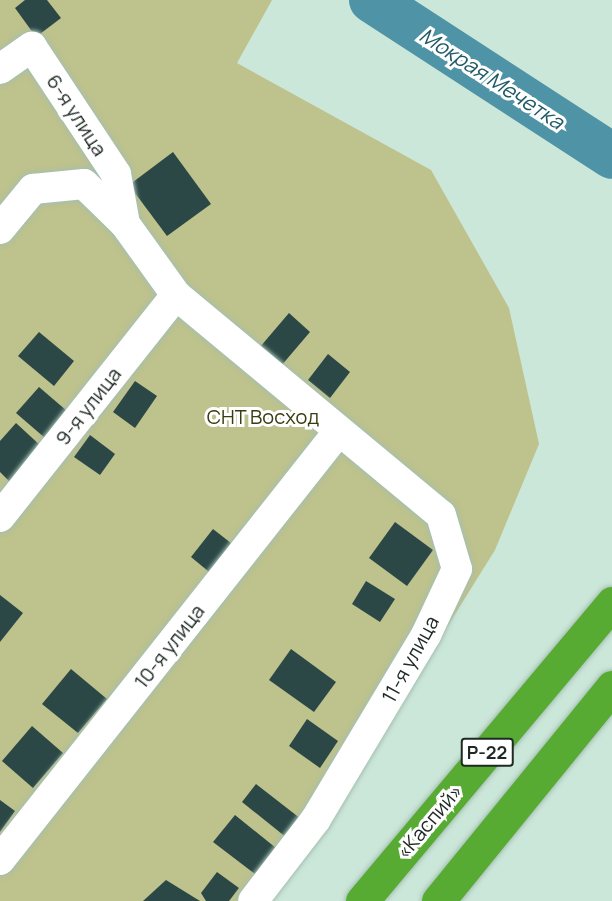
<!DOCTYPE html>
<html>
<head>
<meta charset="utf-8">
<style>
	body { margin:0 }
	#map { position:relative; width:612px; height:901px; overflow:hidden; background:#cbe7d9; font-family:Manrope,sans-serif }
	div>[style] { position:absolute }
	.green>* { inset:0; background:#bec28c }
	.river>* { height:46px; margin:-23px; padding:0 23px; transform-origin:23px; border-radius:23px; background:#4f94a6 }
	.building>* { inset:0; background:#2b4846 }
	.roads { filter:drop-shadow(0 0 2px #a4bfb1) drop-shadow(0 0 2px #a4bfb1) }
	.street>* { height:30px; margin:-15px; padding:0 15px; transform-origin:15px; border-radius:15px; background:#fff }
	.highway>* { height:33px; margin:-16.5px; padding:0 16.5px; transform-origin:16.5px; border-radius:16.5px; background:#57ab33 }
	span { translate:-50% -50%; white-space:nowrap; text-align:center; line-height:1.15; -webkit-text-stroke:6px #fff; paint-order:stroke }
	.shield-label span { padding:2px 4px; background:#fff; border:2px solid; border-radius:4px; -webkit-text-stroke-width:0 }
	.shield-label { font-size:18px; color:#1f2924; font-weight:700 }
	.street-label { font-size:20px; color:#1f2924 }
	.park-label { font-size:20px; color:#3a3d11 }
	.water-label { font-size:21px; color:#205a67; font-style:italic }
</style>
</head>
<body>
<div id="map">
	<div class="green">
		<div style="clip-path:polygon(0 0,272px 0,237px 63px,431px 170px,509px 308px,539px 444px,495px 550px,328px 818px,265px 901px,0 901px)"></div>
	</div>
	<div class="river">
		<div style="left:372px;top:0;width:286px;rotate:33deg"></div>
	</div>
	<div class="building">
		<div style="clip-path:polygon(25px 0,47px 0,61px 18px,36px 37px,15px 8px)"></div>
		<div style="clip-path:polygon(173px 152px,211px 204px,167px 236px,129px 185px)"></div>
		<div style="clip-path:polygon(289px 313px,310px 332px,281px 366px,260px 347px)"></div>
		<div style="clip-path:polygon(39px 332px,74px 361px,54px 386px,18px 356px)"></div>
		<div style="clip-path:polygon(328px 354px,350px 372px,330px 398px,308px 380px)"></div>
		<div style="clip-path:polygon(135px 381px,157px 396px,135px 428px,113px 412px)"></div>
		<div style="clip-path:polygon(39px 387px,67px 411px,45px 438px,16px 413px)"></div>
		<div style="clip-path:polygon(16px 423px,42px 447px,10px 482px,0 472px,0 441px)"></div>
		<div style="clip-path:polygon(90px 435px,115px 454px,100px 475px,74px 457px)"></div>
		<div style="clip-path:polygon(395px 522px,433px 550px,407px 586px,369px 558px)"></div>
		<div style="clip-path:polygon(213px 529px,236px 547px,214px 576px,191px 557px)"></div>
		<div style="clip-path:polygon(366px 581px,395px 599px,380px 622px,352px 604px)"></div>
		<div style="clip-path:polygon(0 595px,23px 613px,0 642px)"></div>
		<div style="clip-path:polygon(291px 649px,336px 682px,314px 712px,269px 680px)"></div>
		<div style="clip-path:polygon(71px 669px,107px 699px,78px 733px,42px 704px)"></div>
		<div style="clip-path:polygon(307px 719px,338px 741px,320px 768px,289px 746px)"></div>
		<div style="clip-path:polygon(32px 726px,63px 753px,33px 788px,2px 761px)"></div>
		<div style="clip-path:polygon(256px 784px,301px 819px,287px 838px,242px 802px)"></div>
		<div style="clip-path:polygon(0 800px,15px 811px,0 832px)"></div>
		<div style="clip-path:polygon(235px 815px,276px 848px,255px 874px,213px 842px)"></div>
		<div style="clip-path:polygon(217px 872px,239px 888px,229px 901px,206px 901px,201px 893px)"></div>
		<div style="clip-path:polygon(166px 880px,200px 901px,143px 901px)"></div>
	</div>
	<div class="roads">
		<div class="street">
			<div style="left:0;top:69px;width:39px;rotate:-35deg"></div>
			<div style="left:32px;top:47px;width:152px;rotate:56.5deg"></div>
			<div style="left:116px;top:174px;width:51px;rotate:79.8deg"></div>
			<div style="left:0;top:229px;width:52px;rotate:-50.5deg"></div>
			<div style="left:33px;top:189px;width:51px;rotate:-5.6deg"></div>
			<div style="left:84px;top:184px;width:57px;rotate:44.3deg"></div>
			<div style="left:125px;top:224px;width:87px;rotate:54.3deg"></div>
			<div style="left:176px;top:295px;width:344px;rotate:39.7deg"></div>
			<div style="left:441px;top:515px;width:56px;rotate:73.5deg"></div>
			<div style="left:457px;top:569px;width:73px;rotate:115.2deg"></div>
			<div style="left:426px;top:635px;width:214px;rotate:120.9deg"></div>
			<div style="left:316px;top:819px;width:103px;rotate:127.5deg"></div>
			<div style="left:0;top:517px;width:283px;rotate:-51.6deg"></div>
			<div style="left:0;top:860px;width:545px;rotate:-51.7deg"></div>
		</div>
		<div class="highway">
			<div style="left:362px;top:901px;width:389px;rotate:-50deg"></div>
			<div style="left:438px;top:901px;width:276px;rotate:-50.9deg"></div>
		</div>
	</div>
	<div class="shield-label">
		<span style="left:487px;top:752px">Р-22</span>
	</div>
	<div class="street-label">
		<span style="left:77px;top:115px;rotate:57deg">6-я улица</span>
		<span style="left:88px;top:406px;rotate:-52deg">9-я улица</span>
		<span style="left:169px;top:646px;rotate:-52deg">10-я улица</span>
		<span style="left:410px;top:659px;rotate:-61deg">11-я улица</span>
		<span style="left:429px;top:821px;rotate:-50deg">«Каспий»</span>
	</div>
	<div class="park-label">
		<span style="left:263px;top:416px">СНТ Восход</span>
	</div>
	<div class="water-label">
		<span style="left:492px;top:78px;rotate:33deg">Мокрая Мечетка</span>
	</div>
</div>
</body>
</html>
